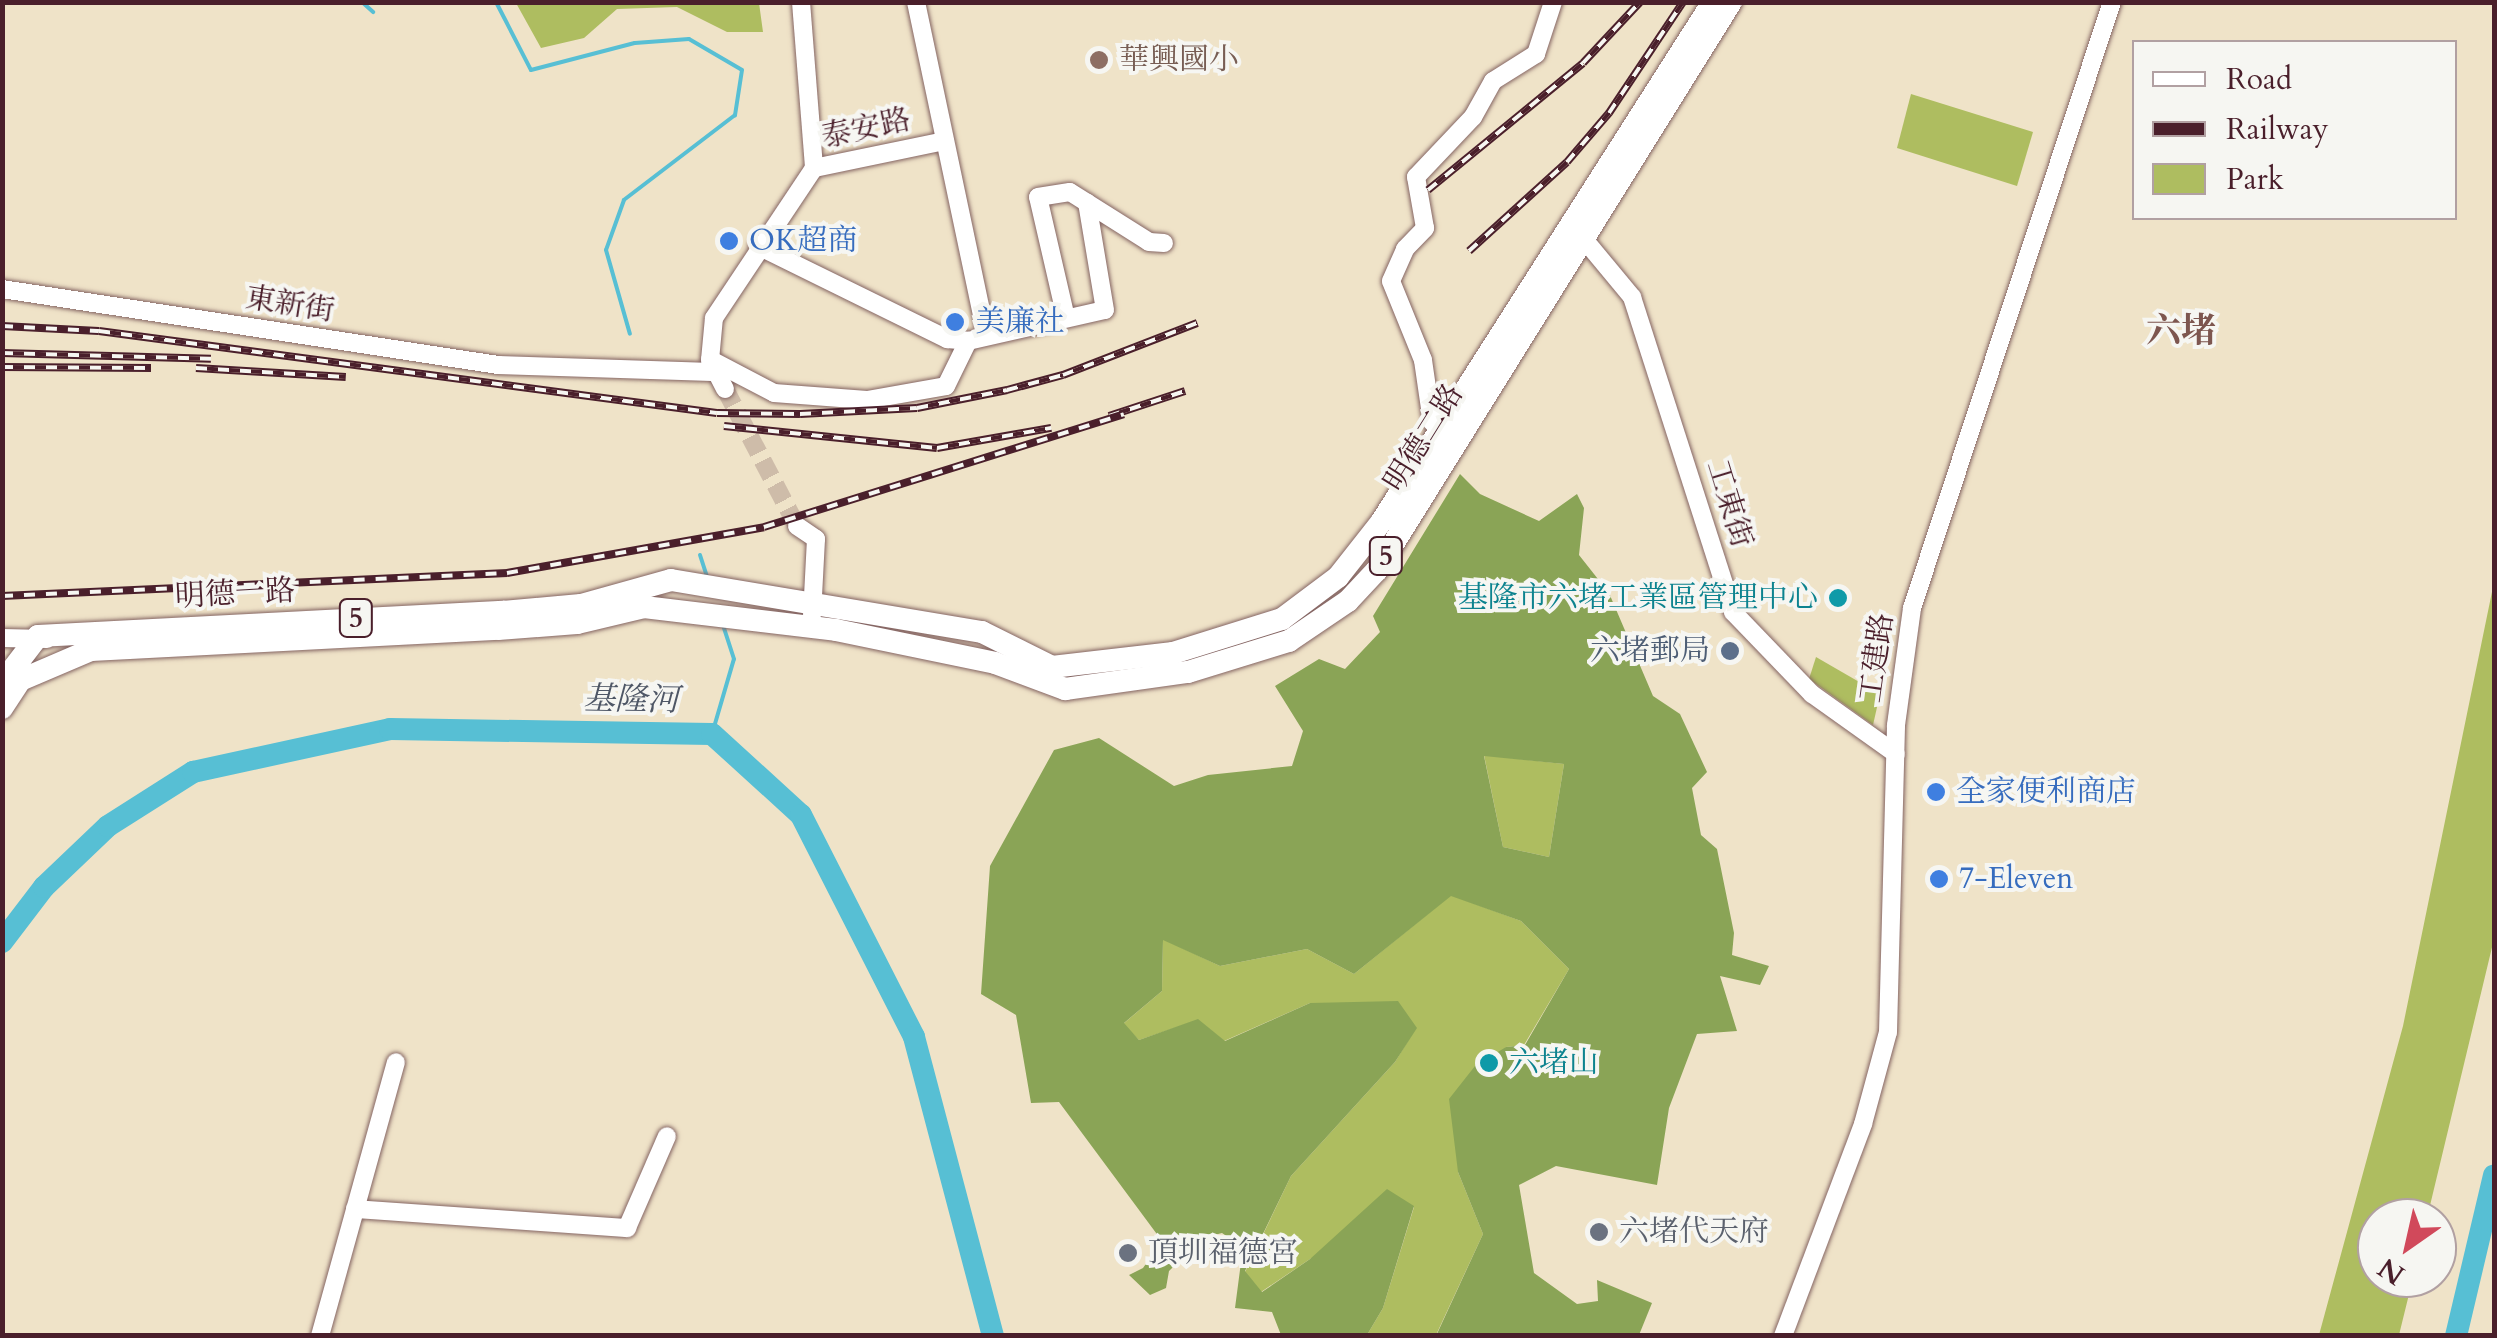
<!DOCTYPE html>
<html>
<head>
<meta charset="utf-8">
<style>
	body { margin:0 }
	#map { position:relative; width:2497px; height:1338px; overflow:hidden; background:#efe3c8; font-family:Cardo,"Noto Serif TC",serif }
	div>[style] { position:absolute }
	.green>* { inset:0; background:#aebd60 }
	.forest>* { inset:0; background:#8aa456 }
	.stream>* { height:4px; margin:-2px; padding:0 2px; transform-origin:2px; border-radius:2px; background:#57bfd4 }
	.river>* { height:22px; margin:-11px; padding:0 11px; transform-origin:11px; border-radius:11px; background:#57bfd4 }
	.minor-tunnel>* { height:18px; margin-top:-9px; transform-origin:0; background:repeating-linear-gradient(90deg,#cebca9 0 18px,transparent 0 27px) }
	.roads { filter:drop-shadow(0 0 2px #846462) drop-shadow(0 0 2px #846462) }
	.minor>* { height:18px; margin:-9px; padding:0 9px; transform-origin:9px; border-radius:9px; background:#fff }
	.major>* { height:22px; margin:-11px; padding:0 11px; transform-origin:11px; border-radius:11px; background:#fff }
	.rail>* { height:8px; margin-top:-4px; transform-origin:0; background:repeating-linear-gradient(90deg,#f6f6f2 0 11px,#4a1f2b 0 22px); box-sizing:border-box; border-block:2px solid #4a1f2b }
	.dots>* { width:28px; height:28px; translate:-50% -50%; box-sizing:border-box; border:5px solid #f6f6f2; border-radius:50% }
	span { translate:-50% -50%; white-space:nowrap; text-align:center; line-height:1.15; -webkit-text-stroke:8px #f6f6f2; paint-order:stroke }
	.shield-label span { padding:2px 8px; background:#f6f6f2; border:2px solid; border-radius:8px; -webkit-text-stroke-width:0 }
	.shield-label { font-size:28px; color:#4a1f2b; font-weight:700 }
	.education-label { font-size:30px; color:#785e54 }
	.left { translate:0 -50%; text-align:left }
	.street-label { font-size:30px; color:#4a1f2b }
	.shop-label { font-size:30px; color:#366cbe }
	.culture-label { font-size:30px; color:#0d838f }
	.right { translate:-100% -50%; text-align:right }
	.service-label { font-size:30px; color:#4e5e75 }
	.worship-label { font-size:30px; color:#5b616d }
	.water-label { font-size:32px; color:#4f5766; font-style:italic }
	.quarter-label { font-size:35px; color:#7d564f; font-weight:700 }
	.frame { position:absolute; inset:0; border:5px solid #4a1f2b; pointer-events:none }
	.legend { position:absolute; left:2132px; top:40px; width:325px; height:180px; box-sizing:border-box; background:#f6f6f2; border:2px solid #b1a0a2; margin:0; padding:12px 18px; list-style:none; font-size:30px; color:#4a1f2b }
	.legend li { display:flex; align-items:center; gap:20px; height:50px }
	.legend b { width:50px; border:2px solid #b1a0a2 }
	.north { position:absolute; left:2357px; top:1198px; width:100px; height:100px; box-sizing:border-box; background:#f6f6f2; border:2px solid #b1a0a2; border-radius:50%; rotate:214deg; font-size:28px; font-weight:700; line-height:40px; text-align:center; color:#4a1f2b }
	.north::after { content:''; display:block; margin:auto; width:35px; height:45px; background:#d1495b; clip-path:polygon(50% 0,100% 100%,50% 72%,0 100%) }
</style>
</head>
<body>
<div id="map">
	<div class="green">
		<div style="clip-path:polygon(516px 3px,759px 3px,763px 32px,727px 32px,677px 7px,617px 9px,584px 38px,541px 48px)"></div>
		<div style="clip-path:polygon(1911px 94px,2033px 132px,2017px 186px,1897px 148px)"></div>
		<div style="clip-path:polygon(2494px 582px,2494px 939px,2427px 1218px,2377px 1218px,2377px 1278px,2413px 1278px,2399px 1335px,2319px 1335px,2403px 1026px)"></div>
		<div style="clip-path:polygon(1816px 657px,1880px 694px,1873px 725px,1809px 679px)"></div>
		<div style="clip-path:polygon(1484px 755px,1564px 764px,1549px 857px,1503px 847px)"></div>
		<div style="clip-path:polygon(1451px 895px,1521px 921px,1569px 969px,1524px 1045px,1506px 1047px,1458px 1172px,1483px 1234px,1436px 1335px,1367px 1335px,1383px 1308px,1414px 1207px,1310px 1259px,1261px 1292px,1245px 1272px,1291px 1176px,1395px 1062px,1416px 1028px,1310px 1003px,1224px 1041px,1198px 1020px,1139px 1040px,1123px 1024px,1162px 991px,1163px 939px,1220px 966px,1307px 949px,1354px 974px)"></div>
	</div>
	<div class="forest">
		<div style="clip-path:polygon(evenodd,1460px 474px,1480px 494px,1539px 521px,1577px 494px,1584px 508px,1579px 555px,1609px 593px,1653px 696px,1680px 714px,1707px 772px,1692px 788px,1701px 835px,1717px 849px,1734px 933px,1732px 955px,1769px 966px,1760px 985px,1720px 976px,1737px 1031px,1697px 1034px,1669px 1108px,1657px 1185px,1556px 1166px,1519px 1185px,1534px 1273px,1577px 1304px,1598px 1301px,1597px 1280px,1652px 1303px,1639px 1335px,1436px 1336px,1483px 1234px,1458px 1172px,1449px 1099px,1475px 1066px,1506px 1047px,1525px 1045px,1569px 969px,1521px 921px,1451px 896px,1354px 974px,1307px 949px,1220px 966px,1163px 940px,1162px 991px,1124px 1023px,1139px 1040px,1198px 1019px,1225px 1041px,1310px 1003px,1398px 1001px,1417px 1028px,1395px 1062px,1291px 1176px,1245px 1271px,1262px 1292px,1310px 1259px,1387px 1189px,1414px 1206px,1383px 1308px,1367px 1335px,1281px 1335px,1272px 1312px,1235px 1308px,1243px 1247px,1222px 1233px,1203px 1238px,1169px 1271px,1166px 1288px,1150px 1295px,1129px 1275px,1143px 1268px,1162px 1241px,1059px 1102px,1031px 1103px,1016px 1015px,981px 994px,990px 866px,1054px 750px,1099px 738px,1174px 786px,1208px 775px,1292px 766px,1303px 731px,1275px 686px,1319px 659px,1345px 669px,1380px 632px,1373px 616px,1460px 474px,1484px 756px,1564px 764px,1549px 857px,1503px 847px,1484px 756px)"></div>
	</div>
	<div class="stream">
		<div style="left:362px;top:2px;width:15px;rotate:42deg"></div>
		<div style="left:496px;top:2px;width:76px;rotate:62.8deg"></div>
		<div style="left:531px;top:70px;width:107px;rotate:-14.6deg"></div>
		<div style="left:635px;top:43px;width:54px;rotate:-4.2deg"></div>
		<div style="left:689px;top:39px;width:61px;rotate:30.3deg"></div>
		<div style="left:742px;top:70px;width:46px;rotate:98.8deg"></div>
		<div style="left:735px;top:115px;width:140px;rotate:142.6deg"></div>
		<div style="left:624px;top:200px;width:53px;rotate:109.8deg"></div>
		<div style="left:606px;top:250px;width:87px;rotate:74.1deg"></div>
		<div style="left:700px;top:555px;width:25px;rotate:72deg"></div>
		<div style="left:712px;top:734px;width:78px;rotate:-73.7deg"></div>
		<div style="left:734px;top:659px;width:35px;rotate:-108deg"></div>
	</div>
	<div class="river">
		<div style="left:2px;top:942px;width:69px;rotate:-52.6deg"></div>
		<div style="left:44px;top:887px;width:88px;rotate:-43.6deg"></div>
		<div style="left:108px;top:826px;width:101px;rotate:-32.4deg"></div>
		<div style="left:193px;top:772px;width:202px;rotate:-12.3deg"></div>
		<div style="left:390px;top:729px;width:322px;rotate:0.9deg"></div>
		<div style="left:712px;top:734px;width:120px;rotate:42.3deg"></div>
		<div style="left:801px;top:815px;width:249px;rotate:63deg"></div>
		<div style="left:914px;top:1037px;width:309px;rotate:75.2deg"></div>
		<div style="left:2456px;top:1336px;width:165px;rotate:-76.7deg"></div>
	</div>
	<div class="minor-tunnel">
		<div style="left:725px;top:389px;width:155px;rotate:62.3deg"></div>
	</div>
	<div class="roads">
		<div class="minor">
			<div style="left:801px;top:2px;width:167px;rotate:85.5deg"></div>
			<div style="left:916px;top:2px;width:340px;rotate:78.1deg"></div>
			<div style="left:1578px;top:232px;width:85px;rotate:50.3deg"></div>
			<div style="left:1632px;top:297px;width:331px;rotate:72.2deg"></div>
			<div style="left:1733px;top:612px;width:114px;rotate:46.1deg"></div>
			<div style="left:1812px;top:694px;width:103px;rotate:35.5deg"></div>
			<div style="left:758px;top:246px;width:211px;rotate:26.2deg"></div>
			<div style="left:947px;top:339px;width:21px;rotate:5deg"></div>
			<div style="left:968px;top:341px;width:140px;rotate:-12.8deg"></div>
			<div style="left:1105px;top:310px;width:109px;rotate:-99.5deg"></div>
			<div style="left:2px;top:289px;width:502px;rotate:8.71deg"></div>
			<div style="left:498px;top:365px;width:214px;rotate:1.9deg"></div>
			<div style="left:1066px;top:318px;width:124px;rotate:-103deg"></div>
			<div style="left:1038px;top:197px;width:32px;rotate:-9deg"></div>
			<div style="left:1070px;top:192px;width:93px;rotate:32.3deg"></div>
			<div style="left:1149px;top:242px;width:15px;rotate:4deg"></div>
			<div style="left:711px;top:360px;width:71px;rotate:27.6deg"></div>
			<div style="left:774px;top:393px;width:93px;rotate:4.3deg"></div>
			<div style="left:867px;top:400px;width:80px;rotate:-10deg"></div>
			<div style="left:946px;top:386px;width:50px;rotate:-63.9deg"></div>
			<div style="left:725px;top:389px;width:33px;rotate:-117deg"></div>
			<div style="left:710px;top:360px;width:42px;rotate:-84.6deg"></div>
			<div style="left:714px;top:318px;width:180px;rotate:-56.3deg"></div>
			<div style="left:814px;top:168px;width:133px;rotate:-11.7deg"></div>
			<div style="left:1432px;top:422px;width:63px;rotate:-98.3deg"></div>
			<div style="left:1423px;top:360px;width:85px;rotate:-112.1deg"></div>
			<div style="left:1391px;top:281px;width:35px;rotate:-66deg"></div>
			<div style="left:1405px;top:249px;width:29px;rotate:-46deg"></div>
			<div style="left:1425px;top:228px;width:52px;rotate:-100deg"></div>
			<div style="left:1416px;top:177px;width:83px;rotate:-46.5deg"></div>
			<div style="left:1473px;top:117px;width:41px;rotate:-60.9deg"></div>
			<div style="left:1493px;top:81px;width:51px;rotate:-32.1deg"></div>
			<div style="left:1536px;top:54px;width:55px;rotate:-71.9deg"></div>
			<div style="left:797px;top:526px;width:23px;rotate:34deg"></div>
			<div style="left:816px;top:539px;width:76px;rotate:93deg"></div>
			<div style="left:2px;top:638px;width:45px;rotate:1.3deg"></div>
			<div style="left:355px;top:1209px;width:273px;rotate:4deg"></div>
			<div style="left:627px;top:1228px;width:100px;rotate:-66.5deg"></div>
			<div style="left:320px;top:1336px;width:284px;rotate:-74.5deg"></div>
			<div style="left:1783px;top:1336px;width:227px;rotate:-69.3deg"></div>
			<div style="left:1863px;top:1124px;width:95px;rotate:-74.8deg"></div>
			<div style="left:1888px;top:1032px;width:307px;rotate:-88.5deg"></div>
			<div style="left:1896px;top:725px;width:118px;rotate:-82.2deg"></div>
			<div style="left:1912px;top:608px;width:638px;rotate:-71.74deg"></div>
		</div>
		<div class="major">
			<div style="left:23px;top:679px;width:74px;rotate:-23.1deg"></div>
			<div style="left:91px;top:650px;width:408px;rotate:-3deg"></div>
			<div style="left:498px;top:629px;width:79px;rotate:-4.3deg"></div>
			<div style="left:577px;top:623px;width:69px;rotate:-13.4deg"></div>
			<div style="left:644px;top:607px;width:193px;rotate:6.8deg"></div>
			<div style="left:836px;top:630px;width:162px;rotate:11.7deg"></div>
			<div style="left:995px;top:663px;width:75px;rotate:20.4deg"></div>
			<div style="left:1065px;top:689px;width:124px;rotate:-7.9deg"></div>
			<div style="left:1188px;top:672px;width:106px;rotate:-17.1deg"></div>
			<div style="left:1289px;top:641px;width:71px;rotate:-34.1deg"></div>
			<div style="left:1348px;top:601px;width:42px;rotate:-46.9deg"></div>
			<div style="left:1377px;top:570px;width:669px;rotate:-58.07deg"></div>
			<div style="left:2px;top:683px;width:59px;rotate:-52.5deg"></div>
			<div style="left:38px;top:636px;width:466px;rotate:-3deg"></div>
			<div style="left:503px;top:612px;width:78px;rotate:-5.1deg"></div>
			<div style="left:581px;top:605px;width:93px;rotate:-15.5deg"></div>
			<div style="left:671px;top:580px;width:315px;rotate:9.5deg"></div>
			<div style="left:982px;top:632px;width:78px;rotate:26.6deg"></div>
			<div style="left:1052px;top:667px;width:122px;rotate:-6.6deg"></div>
			<div style="left:1173px;top:653px;width:114px;rotate:-17.3deg"></div>
			<div style="left:1282px;top:619px;width:70px;rotate:-36.9deg"></div>
			<div style="left:1338px;top:577px;width:71px;rotate:-51.8deg"></div>
			<div style="left:1382px;top:521px;width:616px;rotate:-57.47deg"></div>
			<div style="left:2px;top:708px;width:42px;rotate:-56.7deg"></div>
		</div>
	</div>
	<div class="rail">
		<div style="left:1428px;top:190px;width:200px;rotate:-39.3deg"></div>
		<div style="left:1583px;top:63px;width:83px;rotate:-46.9deg"></div>
		<div style="left:1469px;top:251px;width:132px;rotate:-42.2deg"></div>
		<div style="left:1567px;top:162px;width:65px;rotate:-49.4deg"></div>
		<div style="left:1609px;top:113px;width:133px;rotate:-56.3deg"></div>
		<div style="left:2px;top:326px;width:97px;rotate:3deg"></div>
		<div style="left:99px;top:331px;width:623px;rotate:7.56deg"></div>
		<div style="left:717px;top:413px;width:83px;rotate:0.7deg"></div>
		<div style="left:800px;top:414px;width:117px;rotate:-2.9deg"></div>
		<div style="left:917px;top:408px;width:92px;rotate:-11.3deg"></div>
		<div style="left:1007px;top:390px;width:58px;rotate:-15deg"></div>
		<div style="left:1063px;top:375px;width:144px;rotate:-21.2deg"></div>
		<div style="left:2px;top:353px;width:209px;rotate:1.6deg"></div>
		<div style="left:2px;top:367px;width:149px;rotate:0.4deg"></div>
		<div style="left:196px;top:368px;width:150px;rotate:3.4deg"></div>
		<div style="left:1109px;top:416px;width:80px;rotate:-18.2deg"></div>
		<div style="left:724px;top:426px;width:214px;rotate:5.9deg"></div>
		<div style="left:937px;top:448px;width:116px;rotate:-10deg"></div>
		<div style="left:2px;top:596px;width:506px;rotate:-2.61deg"></div>
		<div style="left:507px;top:573px;width:261px;rotate:-10.1deg"></div>
		<div style="left:764px;top:527px;width:377px;rotate:-17.4deg"></div>
	</div>
	<div class="dots">
		<div style="left:1099px;top:60px;background:#8d6e63"></div>
		<div style="left:729px;top:241px;background:#3f7fe0"></div>
		<div style="left:955px;top:322px;background:#3f7fe0"></div>
		<div style="left:1838px;top:598px;background:#0f9aa8"></div>
		<div style="left:1730px;top:651px;background:#5c6f8a"></div>
		<div style="left:1936px;top:792px;background:#3f7fe0"></div>
		<div style="left:1939px;top:879px;background:#3f7fe0"></div>
		<div style="left:1489px;top:1063px;background:#0f9aa8"></div>
		<div style="left:1599px;top:1232px;background:#6b7280"></div>
		<div style="left:1128px;top:1253px;background:#6b7280"></div>
	</div>
	<div class="shield-label">
		<span style="left:1386px;top:556px">5</span>
		<span style="left:356px;top:618px">5</span>
	</div>
	<div class="education-label">
		<span class="left" style="left:1119px;top:60px">華興國小</span>
	</div>
	<div class="street-label">
		<span style="left:866px;top:129px;rotate:-12deg">泰安路</span>
		<span style="left:290px;top:305px;rotate:9deg">東新街</span>
		<span style="left:1424px;top:438px;rotate:-58deg">明德二路</span>
		<span style="left:1729px;top:504px;rotate:73deg">工東街</span>
		<span style="left:235px;top:594px;rotate:-3deg">明德一路</span>
		<span style="left:1877px;top:658px;rotate:-82deg">工建路</span>
	</div>
	<div class="shop-label">
		<span class="left" style="left:749px;top:241px">OK超商</span>
		<span class="left" style="left:975px;top:322px">美廉社</span>
		<span class="left" style="left:1956px;top:792px">全家便利商店</span>
		<span class="left" style="left:1959px;top:879px">7-Eleven</span>
	</div>
	<div class="culture-label">
		<span class="right" style="left:1818px;top:598px">基隆市六堵工業區管理中心</span>
		<span class="left" style="left:1509px;top:1063px">六堵山</span>
	</div>
	<div class="service-label">
		<span class="right" style="left:1710px;top:651px">六堵郵局</span>
	</div>
	<div class="worship-label">
		<span class="left" style="left:1619px;top:1232px">六堵代天府</span>
		<span class="left" style="left:1148px;top:1253px">頂圳福德宮</span>
	</div>
	<div class="water-label">
		<span style="left:631px;top:700px;rotate:1deg">基隆河</span>
	</div>
	<div class="quarter-label">
		<span style="left:2181px;top:331px">六堵</span>
	</div>
	<div class="frame"></div>
	<ul class="legend">
	<li><b style="height:12px;background:#fff"></b>Road</li>
	<li><b style="height:12px;background:#4a1f2b"></b>Railway</li>
	<li><b style="height:28px;background:#aebd60"></b>Park</li>
	</ul>
	<div class="north">N</div>
</div>
</body>
</html>
